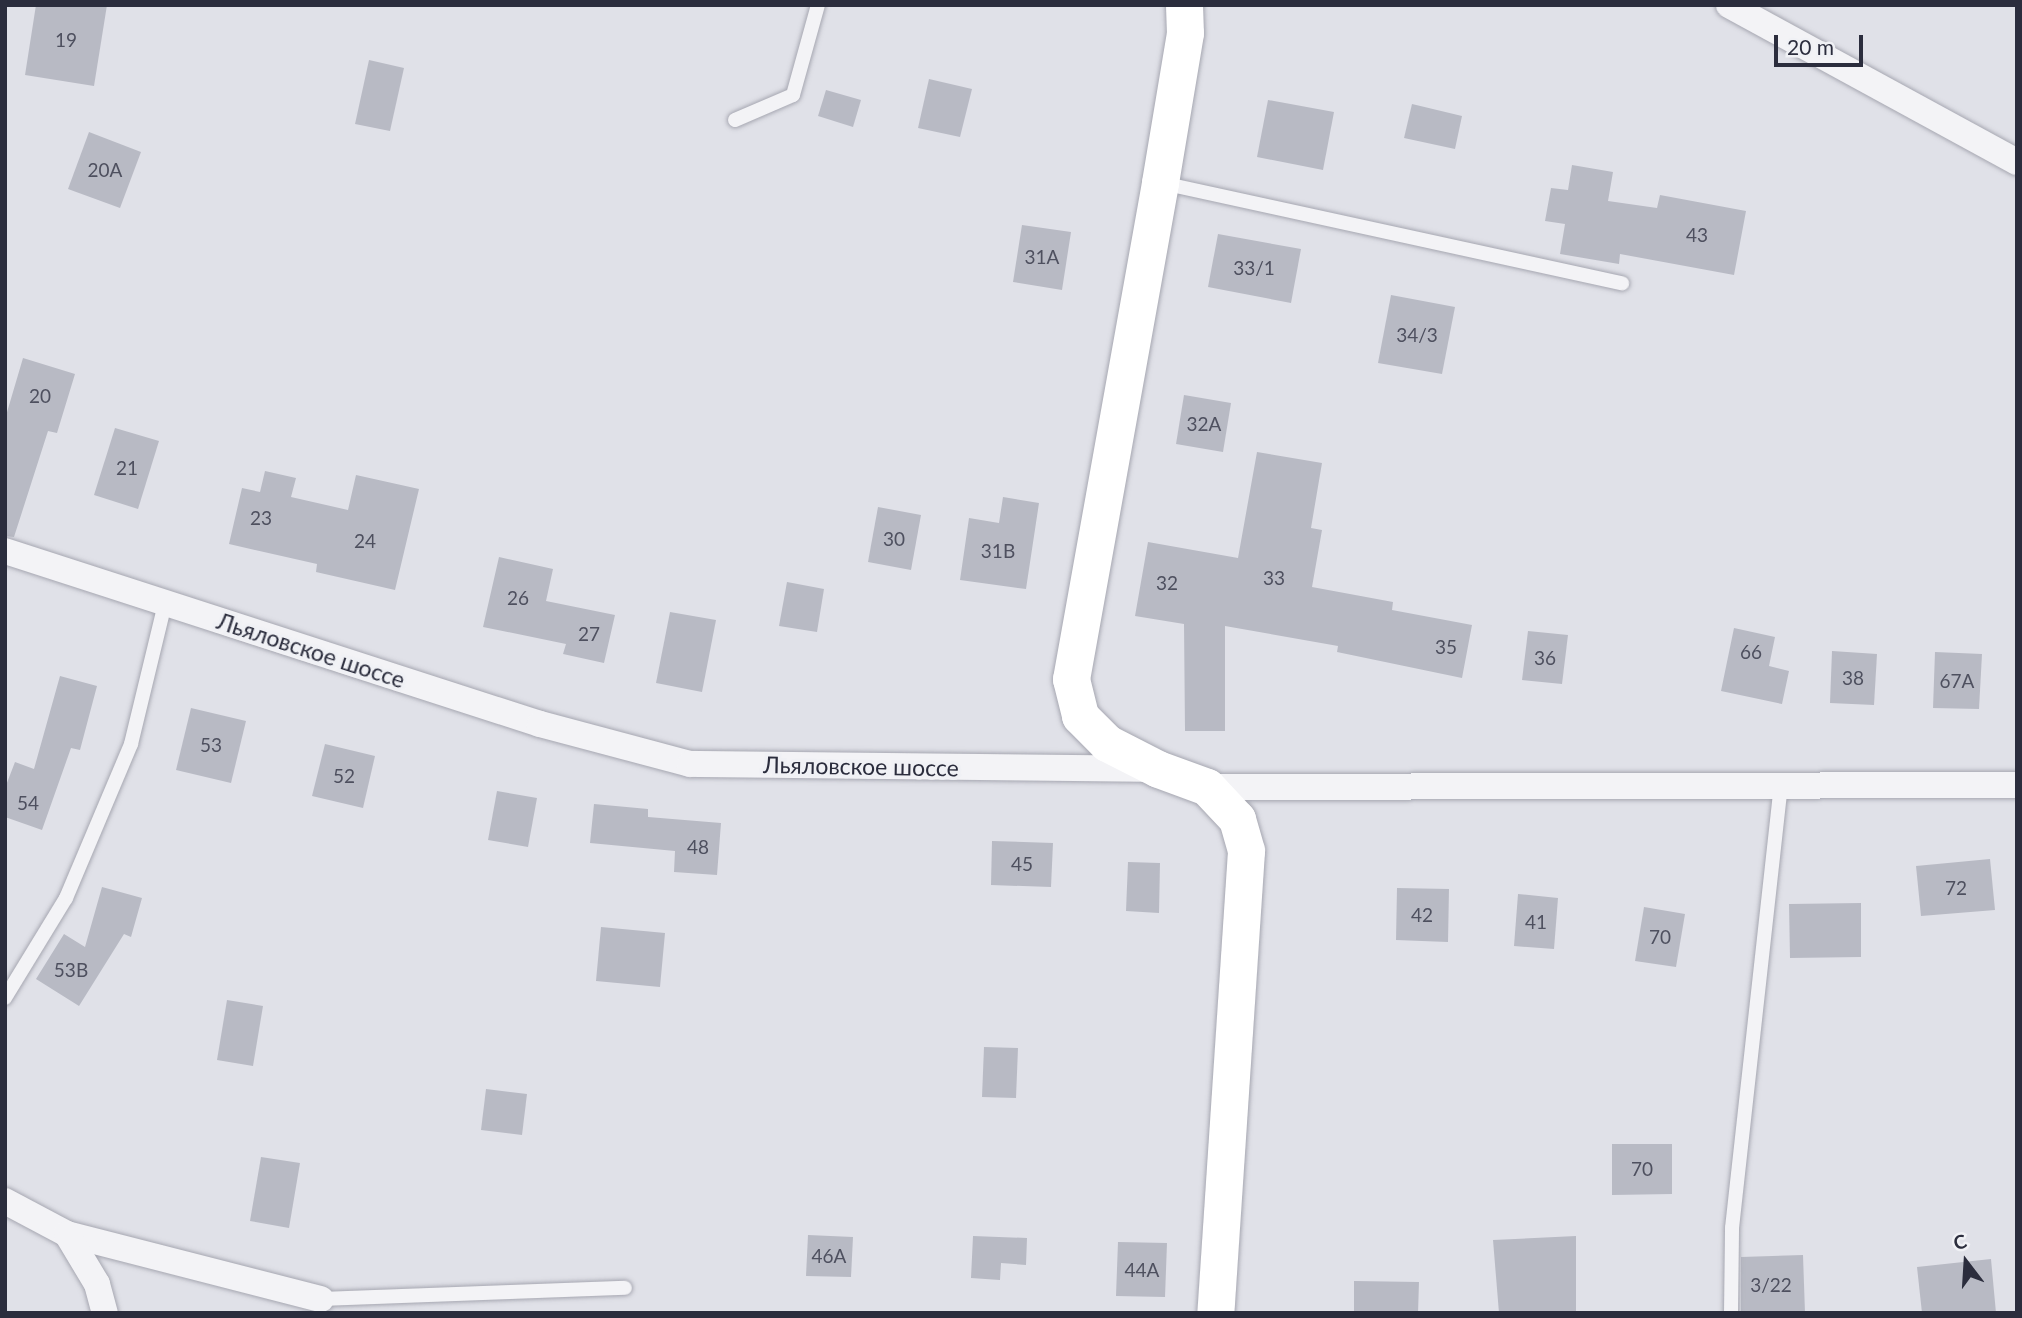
<!DOCTYPE html>
<html>
<head>
<meta charset="utf-8">
<style>
	body { margin:0 }
	#map { position:relative; width:2022px; height:1318px; overflow:hidden; background:#e0e1e8; font-family:Lato,sans-serif }
	div>[style] { position:absolute }
	.building>* { inset:0; background:#b8bac4 }
	.roads { filter:drop-shadow(0 0 2px #a6a7b1) drop-shadow(0 0 2px #a6a7b1) }
	.lane>* { height:14px; margin:-7px; padding:0 7px; transform-origin:7px; border-radius:7px; background:#f3f3f6 }
	.street>* { height:26px; margin:-13px; padding:0 13px; transform-origin:13px; border-radius:13px; background:#f3f3f6 }
	.secondary>* { height:37px; margin:-18.5px; padding:0 18.5px; transform-origin:18.5px; border-radius:18.5px; background:#fff }
	span { translate:-50% -50%; white-space:nowrap; text-align:center; line-height:1.15; -webkit-text-stroke:7px #f0f1f5; paint-order:stroke }
	.number-label { font-size:19px; color:#4e505f }
	.number-label span { -webkit-text-stroke-width:0 }
	.street-label { font-size:23px; color:#2b2d3d }
	.frame { position:absolute; inset:0; border:7px solid #2b2d3d; pointer-events:none }
	.north { position:absolute; left:1931px; top:1227px; width:70px; height:70px; -webkit-text-stroke:5px #f0f1f5; paint-order:stroke; rotate:343deg; font-size:19px; font-weight:700; line-height:28px; text-align:center; color:#2b2d3d }
	.north::after { content:''; display:block; margin:auto; width:24px; height:32px; background:#2b2d3d; clip-path:polygon(50% 0,100% 100%,50% 72%,0 100%) }
	.scale { position:absolute; left:1774px; top:35px; width:89px; height:32px; box-sizing:border-box; border:4px solid #2b2d3d; border-top:0; padding-left:9px; font-size:21px; line-height:24px; white-space:nowrap; color:#2b2d3d; -webkit-text-stroke:5px #f0f1f5; paint-order:stroke }
</style>
</head>
<body>
<div id="map">
	<div class="building">
		<div style="clip-path:polygon(36px 5px,107px 5px,94px 86px,25px 75px)"></div>
		<div style="clip-path:polygon(369px 60px,404px 68px,390px 131px,355px 124px)"></div>
		<div style="clip-path:polygon(929px 79px,972px 89px,960px 137px,918px 128px)"></div>
		<div style="clip-path:polygon(826px 90px,861px 100px,853px 127px,818px 116px)"></div>
		<div style="clip-path:polygon(1268px 100px,1334px 112px,1323px 170px,1257px 157px)"></div>
		<div style="clip-path:polygon(1412px 104px,1462px 116px,1455px 149px,1404px 138px)"></div>
		<div style="clip-path:polygon(89px 132px,141px 152px,120px 208px,68px 189px)"></div>
		<div style="clip-path:polygon(1572px 165px,1613px 172px,1608px 201px,1657px 208px,1660px 195px,1746px 211px,1734px 275px,1620px 254px,1619px 264px,1560px 254px,1565px 224px,1545px 221px,1551px 188px,1568px 190px)"></div>
		<div style="clip-path:polygon(1022px 225px,1071px 232px,1062px 290px,1013px 282px)"></div>
		<div style="clip-path:polygon(1218px 234px,1301px 249px,1291px 303px,1208px 287px)"></div>
		<div style="clip-path:polygon(1391px 295px,1455px 307px,1442px 374px,1378px 363px)"></div>
		<div style="clip-path:polygon(23px 358px,75px 374px,57px 433px,48px 431px,14px 537px,5px 536px,5px 419px)"></div>
		<div style="clip-path:polygon(1184px 395px,1231px 403px,1223px 452px,1176px 444px)"></div>
		<div style="clip-path:polygon(115px 428px,159px 441px,138px 509px,94px 495px)"></div>
		<div style="clip-path:polygon(1257px 452px,1322px 463px,1311px 528px,1322px 530px,1312px 587px,1393px 602px,1392px 610px,1472px 625px,1462px 678px,1337px 652px,1338px 646px,1225px 626px,1225px 731px,1185px 731px,1184px 624px,1135px 616px,1148px 542px,1238px 558px)"></div>
		<div style="clip-path:polygon(265px 471px,296px 478px,291px 497px,348px 510px,356px 475px,419px 489px,395px 590px,316px 572px,317px 564px,229px 544px,242px 488px,260px 492px)"></div>
		<div style="clip-path:polygon(1003px 497px,1039px 503px,1026px 589px,960px 580px,969px 518px,999px 523px)"></div>
		<div style="clip-path:polygon(878px 507px,921px 515px,911px 570px,868px 562px)"></div>
		<div style="clip-path:polygon(499px 557px,553px 569px,546px 601px,615px 615px,604px 663px,563px 654px,566px 644px,483px 627px)"></div>
		<div style="clip-path:polygon(787px 582px,824px 589px,817px 632px,779px 626px)"></div>
		<div style="clip-path:polygon(670px 612px,716px 620px,702px 692px,656px 683px)"></div>
		<div style="clip-path:polygon(1734px 628px,1775px 637px,1769px 666px,1789px 671px,1782px 704px,1721px 691px)"></div>
		<div style="clip-path:polygon(1528px 631px,1568px 635px,1562px 684px,1522px 680px)"></div>
		<div style="clip-path:polygon(1832px 651px,1877px 654px,1874px 705px,1830px 703px)"></div>
		<div style="clip-path:polygon(1935px 652px,1982px 654px,1979px 709px,1933px 708px)"></div>
		<div style="clip-path:polygon(60px 676px,97px 686px,80px 750px,71px 748px,42px 830px,5px 817px,5px 788px,15px 762px,34px 769px)"></div>
		<div style="clip-path:polygon(191px 708px,246px 721px,231px 783px,176px 770px)"></div>
		<div style="clip-path:polygon(325px 744px,375px 756px,363px 808px,312px 796px)"></div>
		<div style="clip-path:polygon(497px 791px,537px 798px,528px 847px,488px 840px)"></div>
		<div style="clip-path:polygon(594px 804px,648px 809px,648px 817px,721px 823px,717px 875px,674px 872px,675px 851px,590px 843px)"></div>
		<div style="clip-path:polygon(992px 841px,1053px 843px,1051px 887px,991px 885px)"></div>
		<div style="clip-path:polygon(1990px 859px,1995px 910px,1921px 916px,1916px 866px)"></div>
		<div style="clip-path:polygon(1128px 862px,1160px 863px,1159px 913px,1126px 911px)"></div>
		<div style="clip-path:polygon(102px 887px,142px 898px,131px 937px,124px 934px,79px 1006px,36px 979px,64px 934px,85px 947px)"></div>
		<div style="clip-path:polygon(1397px 888px,1449px 889px,1448px 942px,1396px 940px)"></div>
		<div style="clip-path:polygon(1518px 894px,1558px 898px,1554px 949px,1514px 946px)"></div>
		<div style="clip-path:polygon(1861px 903px,1861px 957px,1790px 958px,1789px 904px)"></div>
		<div style="clip-path:polygon(1644px 907px,1685px 914px,1676px 967px,1635px 961px)"></div>
		<div style="clip-path:polygon(601px 927px,665px 933px,660px 987px,596px 981px)"></div>
		<div style="clip-path:polygon(227px 1000px,263px 1006px,253px 1066px,217px 1060px)"></div>
		<div style="clip-path:polygon(984px 1047px,1018px 1048px,1016px 1098px,982px 1097px)"></div>
		<div style="clip-path:polygon(486px 1089px,527px 1094px,522px 1135px,481px 1130px)"></div>
		<div style="clip-path:polygon(1612px 1144px,1672px 1144px,1672px 1194px,1612px 1195px)"></div>
		<div style="clip-path:polygon(261px 1157px,300px 1163px,289px 1228px,250px 1221px)"></div>
		<div style="clip-path:polygon(808px 1235px,853px 1237px,851px 1277px,806px 1276px)"></div>
		<div style="clip-path:polygon(973px 1236px,1027px 1238px,1026px 1265px,1001px 1263px,1000px 1280px,971px 1278px)"></div>
		<div style="clip-path:polygon(1576px 1236px,1576px 1313px,1499px 1313px,1493px 1240px)"></div>
		<div style="clip-path:polygon(1118px 1242px,1167px 1243px,1165px 1297px,1116px 1296px)"></div>
		<div style="clip-path:polygon(1803px 1255px,1805px 1313px,1741px 1313px,1741px 1257px)"></div>
		<div style="clip-path:polygon(1991px 1259px,1996px 1313px,1922px 1313px,1917px 1267px)"></div>
		<div style="clip-path:polygon(1354px 1281px,1419px 1282px,1418px 1313px,1354px 1313px)"></div>
	</div>
	<div class="roads">
		<div class="lane">
			<div style="left:735px;top:120px;width:63px;rotate:-23.3deg"></div>
			<div style="left:793px;top:95px;width:93px;rotate:-74.5deg"></div>
			<div style="left:1162px;top:183px;width:471px;rotate:12.3deg"></div>
			<div style="left:5px;top:998px;width:117px;rotate:-58.6deg"></div>
			<div style="left:66px;top:898px;width:167px;rotate:-67.1deg"></div>
			<div style="left:131px;top:744px;width:145px;rotate:-76.4deg"></div>
			<div style="left:321px;top:1299px;width:304px;rotate:-2.1deg"></div>
			<div style="left:1731px;top:1313px;width:85px;rotate:-89.3deg"></div>
			<div style="left:1732px;top:1228px;width:446px;rotate:-83.7deg"></div>
		</div>
		<div class="street">
			<div style="left:1729px;top:5px;width:328px;rotate:28.6deg"></div>
			<div style="left:5px;top:551px;width:562px;rotate:17.92deg"></div>
			<div style="left:540px;top:724px;width:155px;rotate:14.9deg"></div>
			<div style="left:690px;top:764px;width:463px;rotate:0.6deg"></div>
			<div style="left:1207px;top:787px;width:810px;rotate:-0.14deg"></div>
			<div style="left:5px;top:1201px;width:70px;rotate:28deg"></div>
			<div style="left:67px;top:1234px;width:262px;rotate:14.4deg"></div>
			<div style="left:67px;top:1234px;width:58px;rotate:59deg"></div>
			<div style="left:97px;top:1284px;width:30px;rotate:75deg"></div>
		</div>
		<div class="secondary">
			<div style="left:1184px;top:5px;width:28px;rotate:88deg"></div>
			<div style="left:1185px;top:33px;width:152px;rotate:99.5deg"></div>
			<div style="left:1160px;top:183px;width:504px;rotate:100.17deg"></div>
			<div style="left:1071px;top:679px;width:38px;rotate:76deg"></div>
			<div style="left:1080px;top:716px;width:38px;rotate:45deg"></div>
			<div style="left:1107px;top:743px;width:57px;rotate:27deg"></div>
			<div style="left:1158px;top:769px;width:52px;rotate:20.2deg"></div>
			<div style="left:1207px;top:787px;width:44px;rotate:46.8deg"></div>
			<div style="left:1237px;top:819px;width:33px;rotate:74deg"></div>
			<div style="left:1246px;top:851px;width:463px;rotate:93.8deg"></div>
		</div>
	</div>
	<div class="number-label">
		<span style="left:66px;top:40px">19</span>
		<span style="left:105px;top:170px">20А</span>
		<span style="left:1697px;top:235px">43</span>
		<span style="left:1042px;top:257px">31А</span>
		<span style="left:1254px;top:268px">33/1</span>
		<span style="left:1417px;top:335px">34/3</span>
		<span style="left:40px;top:396px">20</span>
		<span style="left:1204px;top:424px">32А</span>
		<span style="left:127px;top:468px">21</span>
		<span style="left:261px;top:518px">23</span>
		<span style="left:894px;top:539px">30</span>
		<span style="left:365px;top:541px">24</span>
		<span style="left:998px;top:551px">31В</span>
		<span style="left:1274px;top:578px">33</span>
		<span style="left:1167px;top:583px">32</span>
		<span style="left:518px;top:598px">26</span>
		<span style="left:589px;top:634px">27</span>
		<span style="left:1446px;top:647px">35</span>
		<span style="left:1751px;top:652px">66</span>
		<span style="left:1545px;top:658px">36</span>
		<span style="left:1853px;top:678px">38</span>
		<span style="left:1957px;top:681px">67А</span>
		<span style="left:211px;top:745px">53</span>
		<span style="left:344px;top:776px">52</span>
		<span style="left:28px;top:803px">54</span>
		<span style="left:698px;top:847px">48</span>
		<span style="left:1022px;top:864px">45</span>
		<span style="left:1956px;top:888px">72</span>
		<span style="left:1422px;top:915px">42</span>
		<span style="left:1536px;top:922px">41</span>
		<span style="left:1660px;top:937px">70</span>
		<span style="left:71px;top:970px">53В</span>
		<span style="left:1642px;top:1169px">70</span>
		<span style="left:829px;top:1256px">46А</span>
		<span style="left:1142px;top:1270px">44А</span>
		<span style="left:1771px;top:1285px">3/22</span>
	</div>
	<div class="street-label">
		<span style="left:311px;top:650px;rotate:18deg">Льяловское шоссе</span>
		<span style="left:861px;top:766px;rotate:1deg">Льяловское шоссе</span>
	</div>
	<div class="frame"></div>
	<div class="north">С</div>
	<div class="scale">20 m</div>
</div>
</body>
</html>
